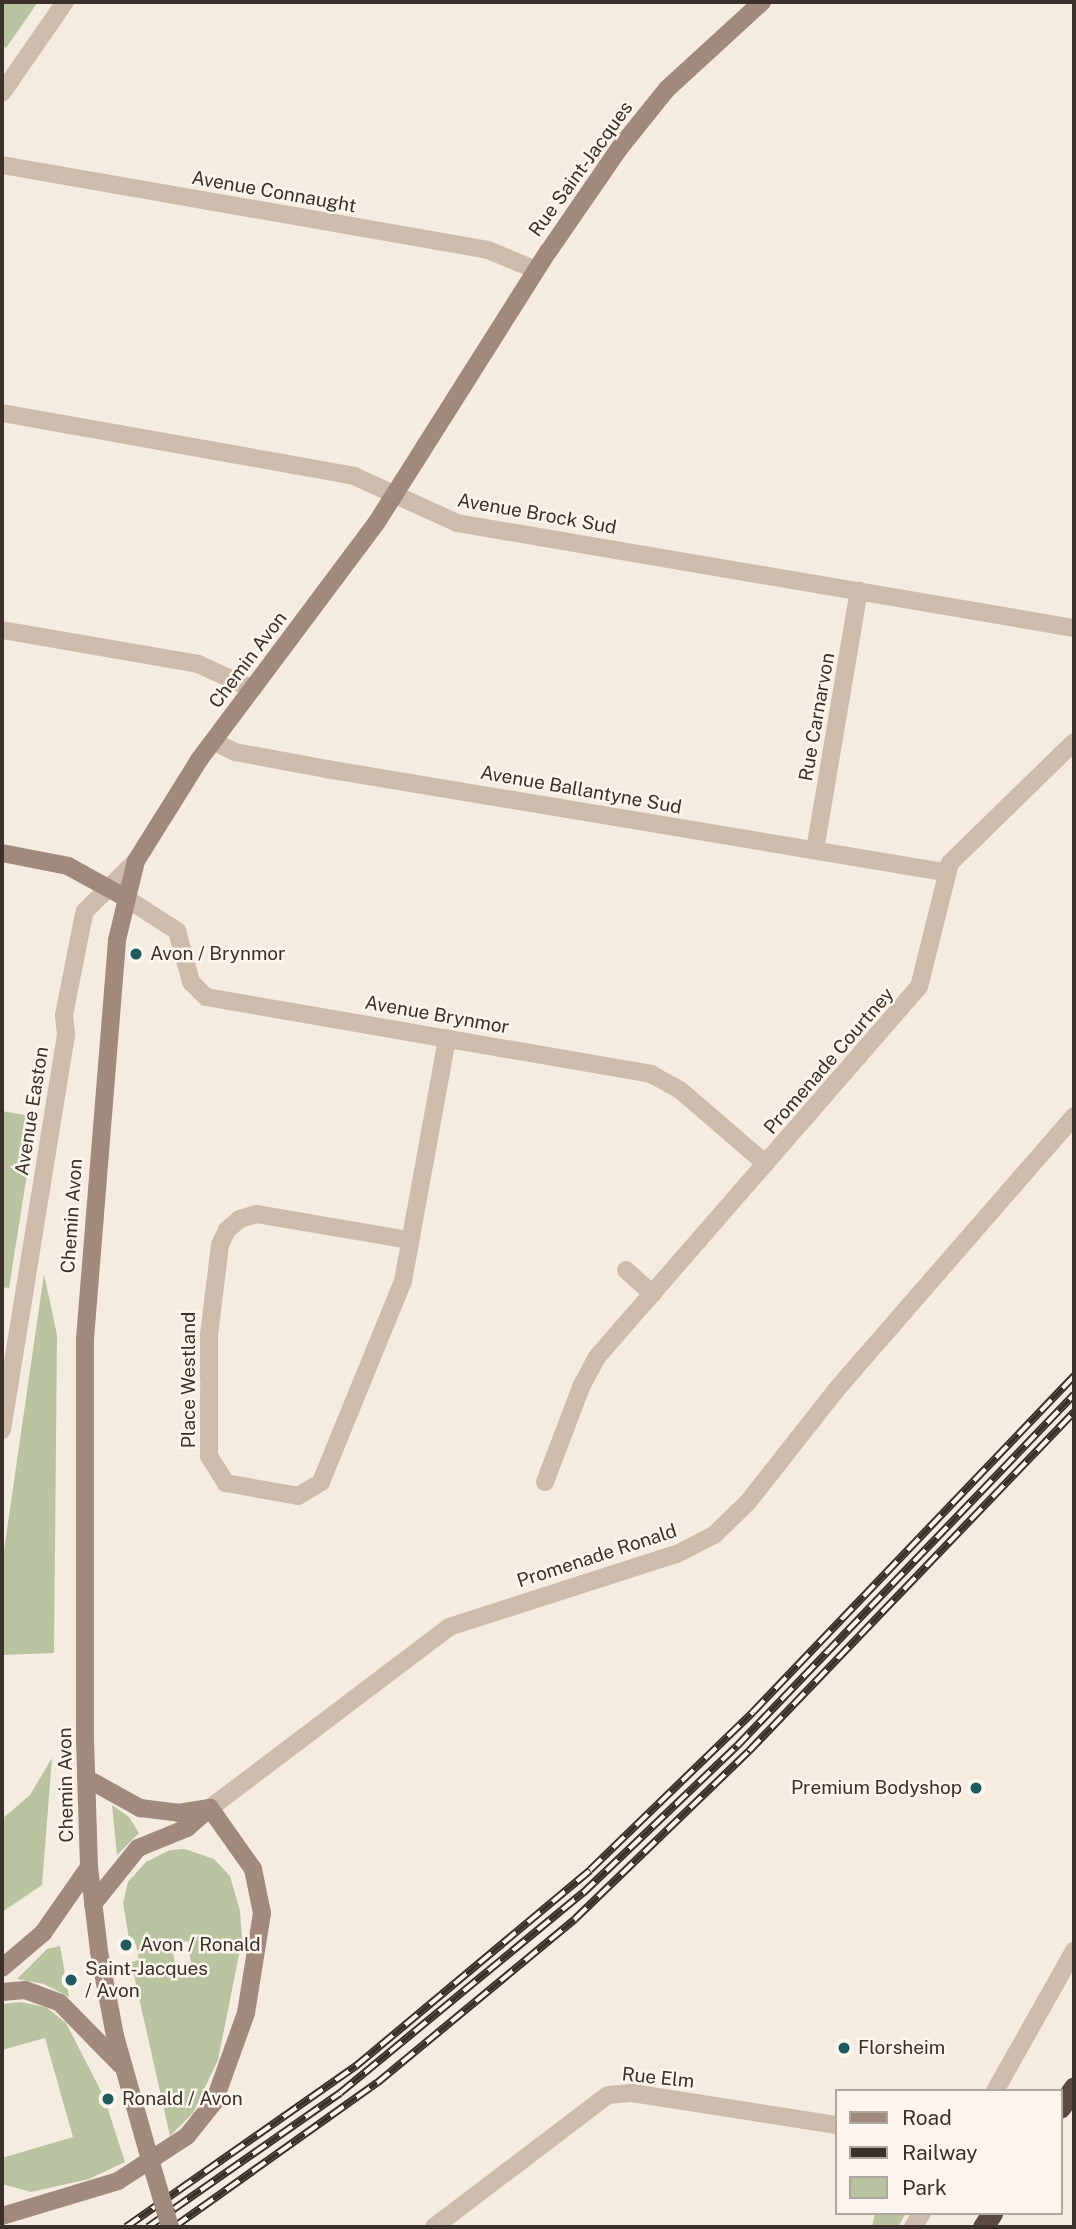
<!DOCTYPE html>
<html>
<head>
<meta charset="utf-8">
<style>
	body { margin:0 }
	#map { position:relative; width:1076px; height:2229px; overflow:hidden; background:#f4ebe1; font-family:"Public Sans",sans-serif }
	div>[style] { position:absolute }
	.green>* { inset:0; background:#b8c4a0 }
	.street>* { height:18px; margin:-9px; padding:0 9px; transform-origin:9px; border-radius:9px; background:#cdbbac }
	.secondary>* { height:18px; margin:-9px; padding:0 9px; transform-origin:9px; border-radius:9px; background:#a18a7d }
	.highway>* { height:21px; margin:-10.5px; padding:0 10.5px; transform-origin:10.5px; border-radius:10.5px; background:#5c4a42 }
	.rail>* { height:8px; margin-top:-4px; transform-origin:0; background:repeating-linear-gradient(90deg,#fbf5ee 0 16px,#3b302b 0 32px); box-sizing:border-box; border-block:2px solid #3b302b }
	.secondary-bridge>* { height:18px; margin:-9px; padding:0 9px; transform-origin:9px; border-radius:9px; background:#a18a7d }
	.dots>* { width:19px; height:19px; translate:-50% -50%; box-sizing:border-box; border:4px solid #fbf5ee; border-radius:50% }
	span { translate:-50% -50%; white-space:nowrap; text-align:center; line-height:1.15; -webkit-text-stroke:5px #fbf5ee; paint-order:stroke }
	.street-label { font-size:19px; color:#3b302b }
	.poi-label { font-size:19px; color:#3b302b }
	.left { translate:0 -50%; text-align:left }
	.right { translate:-100% -50%; text-align:right }
	.frame { position:absolute; inset:0; border:4px solid #3b302b; pointer-events:none }
	.legend { position:absolute; left:835px; top:2089px; width:228px; height:126px; box-sizing:border-box; background:#fbf5ee; border:2px solid #aea6a0; margin:0; padding:9px 12px; list-style:none; font-size:21px; color:#3b302b }
	.legend li { display:flex; align-items:center; gap:14px; height:35px }
	.legend b { width:35px; border:2px solid #aea6a0 }
</style>
</head>
<body>
<div id="map">
	<div class="green">
		<div style="clip-path:polygon(2px 2px,38px 2px,6px 48px,2px 45px)"></div>
		<div style="clip-path:polygon(2px 1111px,36px 1117px,9px 1288px,2px 1287px)"></div>
		<div style="clip-path:polygon(44px 1274px,57px 1335px,54px 1653px,2px 1655px,2px 1564px)"></div>
		<div style="clip-path:polygon(52px 1758px,42px 1885px,2px 1912px,2px 1819px,30px 1795px)"></div>
		<div style="clip-path:polygon(112px 1805px,129px 1817px,139px 1833px,117px 1855px)"></div>
		<div style="clip-path:polygon(evenodd,185px 1849px,214px 1859px,230px 1876px,240px 1911px,242px 1940px,218px 2060px,193px 2113px,170px 2136px,131px 1962px,139px 1960px,136px 1944px,130px 1945px,123px 1903px,128px 1882px,146px 1862px,170px 1850px,185px 1849px,188px 1941px,191px 1963px,175px 1965px,172px 1944px,188px 1941px)"></div>
		<div style="clip-path:polygon(60px 1946px,69px 1997px,44px 1984px,17px 1979px,47px 1949px)"></div>
		<div style="clip-path:polygon(20px 2002px,46px 2007px,66px 2023px,104px 2097px,125px 2162px,89px 2179px,31px 2192px,2px 2184px,2px 2158px,73px 2137px,45px 2038px,2px 2050px,2px 2004px)"></div>
		<div style="clip-path:polygon(875px 2213px,906px 2213px,898px 2227px,872px 2227px)"></div>
	</div>
	<div class="street">
		<div style="left:2px;top:93px;width:111px;rotate:-55.3deg"></div>
		<div style="left:2px;top:165px;width:493px;rotate:9.9deg"></div>
		<div style="left:488px;top:250px;width:52px;rotate:22.6deg"></div>
		<div style="left:2px;top:413px;width:358px;rotate:10.1deg"></div>
		<div style="left:354px;top:476px;width:113px;rotate:24.5deg"></div>
		<div style="left:457px;top:523px;width:626px;rotate:9.66deg"></div>
		<div style="left:2px;top:630px;width:199px;rotate:9.8deg"></div>
		<div style="left:198px;top:664px;width:60px;rotate:24.4deg"></div>
		<div style="left:213px;top:741px;width:25px;rotate:27deg"></div>
		<div style="left:235px;top:752px;width:94px;rotate:10.5deg"></div>
		<div style="left:327px;top:769px;width:626px;rotate:9.48deg"></div>
		<div style="left:815px;top:850px;width:263px;rotate:-80.4deg"></div>
		<div style="left:126px;top:898px;width:61px;rotate:32.9deg"></div>
		<div style="left:177px;top:931px;width:53px;rotate:74.6deg"></div>
		<div style="left:191px;top:982px;width:21px;rotate:45deg"></div>
		<div style="left:206px;top:997px;width:452px;rotate:9.8deg"></div>
		<div style="left:651px;top:1074px;width:33px;rotate:29deg"></div>
		<div style="left:680px;top:1090px;width:113px;rotate:40.7deg"></div>
		<div style="left:409px;top:1240px;width:154px;rotate:-170.3deg"></div>
		<div style="left:257px;top:1214px;width:18px;rotate:164deg"></div>
		<div style="left:240px;top:1219px;width:17px;rotate:140deg"></div>
		<div style="left:227px;top:1230px;width:17px;rotate:115deg"></div>
		<div style="left:220px;top:1245px;width:91px;rotate:97deg"></div>
		<div style="left:209px;top:1335px;width:121px;rotate:90deg"></div>
		<div style="left:209px;top:1456px;width:32px;rotate:58deg"></div>
		<div style="left:226px;top:1483px;width:73px;rotate:10.2deg"></div>
		<div style="left:298px;top:1496px;width:27px;rotate:-31deg"></div>
		<div style="left:321px;top:1482px;width:217px;rotate:-67.8deg"></div>
		<div style="left:403px;top:1281px;width:247px;rotate:-79.7deg"></div>
		<div style="left:626px;top:1270px;width:36px;rotate:42deg"></div>
		<div style="left:2px;top:1430px;width:400px;rotate:-80.8deg"></div>
		<div style="left:66px;top:1035px;width:20px;rotate:-96deg"></div>
		<div style="left:64px;top:1015px;width:98px;rotate:-78.8deg"></div>
		<div style="left:83px;top:919px;width:8px;rotate:-76deg"></div>
		<div style="left:85px;top:911px;width:71px;rotate:-44.4deg"></div>
		<div style="left:545px;top:1482px;width:102px;rotate:-69.2deg"></div>
		<div style="left:581px;top:1387px;width:34px;rotate:-62deg"></div>
		<div style="left:597px;top:1357px;width:490px;rotate:-49deg"></div>
		<div style="left:919px;top:987px;width:128px;rotate:-76deg"></div>
		<div style="left:950px;top:863px;width:173px;rotate:-44.3deg"></div>
		<div style="left:210px;top:1808px;width:300px;rotate:-37.1deg"></div>
		<div style="left:449px;top:1627px;width:239px;rotate:-17.8deg"></div>
		<div style="left:677px;top:1554px;width:42px;rotate:-27.2deg"></div>
		<div style="left:714px;top:1535px;width:47px;rotate:-44.1deg"></div>
		<div style="left:748px;top:1502px;width:142px;rotate:-51.8deg"></div>
		<div style="left:836px;top:1390px;width:363px;rotate:-49deg"></div>
		<div style="left:995px;top:2091px;width:161px;rotate:-60.6deg"></div>
		<div style="left:434px;top:2227px;width:218px;rotate:-37.2deg"></div>
		<div style="left:608px;top:2095px;width:24px;rotate:-5deg"></div>
		<div style="left:632px;top:2093px;width:206px;rotate:8.9deg"></div>
		<div style="left:913px;top:2227px;width:17px;rotate:-57deg"></div>
	</div>
	<div class="secondary">
		<div style="left:2px;top:853px;width:67px;rotate:11.1deg"></div>
		<div style="left:68px;top:866px;width:66px;rotate:28.9deg"></div>
		<div style="left:86px;top:1778px;width:62px;rotate:29.1deg"></div>
		<div style="left:140px;top:1808px;width:38px;rotate:7deg"></div>
		<div style="left:178px;top:1813px;width:32px;rotate:-9deg"></div>
		<div style="left:93px;top:1904px;width:72px;rotate:-51.2deg"></div>
		<div style="left:138px;top:1848px;width:53px;rotate:-22.2deg"></div>
		<div style="left:187px;top:1828px;width:30px;rotate:-41deg"></div>
		<div style="left:2px;top:1968px;width:54px;rotate:-40.5deg"></div>
		<div style="left:43px;top:1933px;width:80px;rotate:-55.1deg"></div>
		<div style="left:2px;top:1992px;width:23px;rotate:-5deg"></div>
		<div style="left:25px;top:1990px;width:37px;rotate:20deg"></div>
		<div style="left:60px;top:2003px;width:86px;rotate:45.5deg"></div>
		<div style="left:147px;top:2149px;width:117px;rotate:-105.8deg"></div>
		<div style="left:115px;top:2036px;width:86px;rotate:-100.7deg"></div>
		<div style="left:99px;top:1951px;width:85px;rotate:-96.8deg"></div>
		<div style="left:89px;top:1867px;width:124px;rotate:-91.8deg"></div>
		<div style="left:85px;top:1743px;width:404px;rotate:-90deg"></div>
		<div style="left:85px;top:1339px;width:400px;rotate:-85.4deg"></div>
		<div style="left:117px;top:940px;width:81px;rotate:-76.5deg"></div>
		<div style="left:136px;top:861px;width:119px;rotate:-58deg"></div>
		<div style="left:199px;top:760px;width:297px;rotate:-53.2deg"></div>
		<div style="left:377px;top:522px;width:320px;rotate:-57.7deg"></div>
		<div style="left:548px;top:252px;width:124px;rotate:-55.5deg"></div>
		<div style="left:618px;top:150px;width:78px;rotate:-51.2deg"></div>
		<div style="left:667px;top:89px;width:129px;rotate:-42.5deg"></div>
		<div style="left:2px;top:2216px;width:121px;rotate:-16.8deg"></div>
		<div style="left:118px;top:2181px;width:82px;rotate:-33.1deg"></div>
		<div style="left:187px;top:2136px;width:43px;rotate:-51.5deg"></div>
		<div style="left:214px;top:2102px;width:95px;rotate:-70.2deg"></div>
		<div style="left:246px;top:2013px;width:101px;rotate:-80.9deg"></div>
		<div style="left:262px;top:1913px;width:45px;rotate:-101.6deg"></div>
		<div style="left:253px;top:1869px;width:75px;rotate:-125.2deg"></div>
	</div>
	<div class="highway">
		<div style="left:1060px;top:2108px;width:25px;rotate:-56deg"></div>
		<div style="left:983px;top:2227px;width:17px;rotate:-57deg"></div>
	</div>
	<div class="rail">
		<div style="left:126px;top:2227px;width:281px;rotate:-35deg"></div>
		<div style="left:356px;top:2066px;width:305px;rotate:-39.9deg"></div>
		<div style="left:590px;top:1870px;width:227px;rotate:-44.1deg"></div>
		<div style="left:753px;top:1712px;width:465px;rotate:-46.3deg"></div>
		<div style="left:148px;top:2227px;width:234px;rotate:-34.9deg"></div>
		<div style="left:340px;top:2093px;width:315px;rotate:-39.5deg"></div>
		<div style="left:583px;top:1893px;width:213px;rotate:-43.7deg"></div>
		<div style="left:737px;top:1746px;width:487px;rotate:-46.2deg"></div>
		<div style="left:174px;top:2227px;width:249px;rotate:-35.4deg"></div>
		<div style="left:377px;top:2083px;width:257px;rotate:-39.6deg"></div>
		<div style="left:575px;top:1919px;width:242px;rotate:-44deg"></div>
		<div style="left:749px;top:1751px;width:470px;rotate:-46.2deg"></div>
	</div>
	<div class="secondary-bridge">
		<div style="left:147px;top:2149px;width:81px;rotate:73.6deg"></div>
	</div>
	<div class="dots">
		<div style="left:136px;top:954px;background:#1f5a5e"></div>
		<div style="left:976px;top:1788px;background:#1f5a5e"></div>
		<div style="left:126px;top:1945px;background:#1f5a5e"></div>
		<div style="left:71px;top:1980px;background:#1f5a5e"></div>
		<div style="left:844px;top:2048px;background:#1f5a5e"></div>
		<div style="left:108px;top:2099px;background:#1f5a5e"></div>
	</div>
	<div class="street-label">
		<span style="left:581px;top:169px;rotate:-54deg">Rue Saint-Jacques</span>
		<span style="left:274px;top:192px;rotate:10deg">Avenue Connaught</span>
		<span style="left:537px;top:514px;rotate:10deg">Avenue Brock Sud</span>
		<span style="left:248px;top:660px;rotate:-53deg">Chemin Avon</span>
		<span style="left:817px;top:717px;rotate:-80deg">Rue Carnarvon</span>
		<span style="left:581px;top:790px;rotate:10deg">Avenue Ballantyne Sud</span>
		<span style="left:437px;top:1015px;rotate:10deg">Avenue Brynmor</span>
		<span style="left:829px;top:1061px;rotate:-49deg">Promenade Courtney</span>
		<span style="left:32px;top:1111px;rotate:-81deg">Avenue Easton</span>
		<span style="left:72px;top:1216px;rotate:-86deg">Chemin Avon</span>
		<span style="left:189px;top:1380px;rotate:-90deg">Place Westland</span>
		<span style="left:597px;top:1556px;rotate:-18deg">Promenade Ronald</span>
		<span style="left:66px;top:1785px;rotate:-91deg">Chemin Avon</span>
		<span style="left:658px;top:2078px;rotate:6deg">Rue Elm</span>
	</div>
	<div class="poi-label">
		<span class="left" style="left:150px;top:954px">Avon / Brynmor</span>
		<span class="right" style="left:962px;top:1788px">Premium Bodyshop</span>
		<span class="left" style="left:140px;top:1945px">Avon / Ronald</span>
		<span class="left" style="left:85px;top:1980px">Saint-Jacques<br>/ Avon</span>
		<span class="left" style="left:858px;top:2048px">Florsheim</span>
		<span class="left" style="left:122px;top:2099px">Ronald / Avon</span>
	</div>
	<div class="frame"></div>
	<ul class="legend">
	<li><b style="height:9px;background:#a18a7d"></b>Road</li>
	<li><b style="height:9px;background:#3b302b"></b>Railway</li>
	<li><b style="height:19px;background:#b8c4a0"></b>Park</li>
	</ul>
</div>
</body>
</html>
